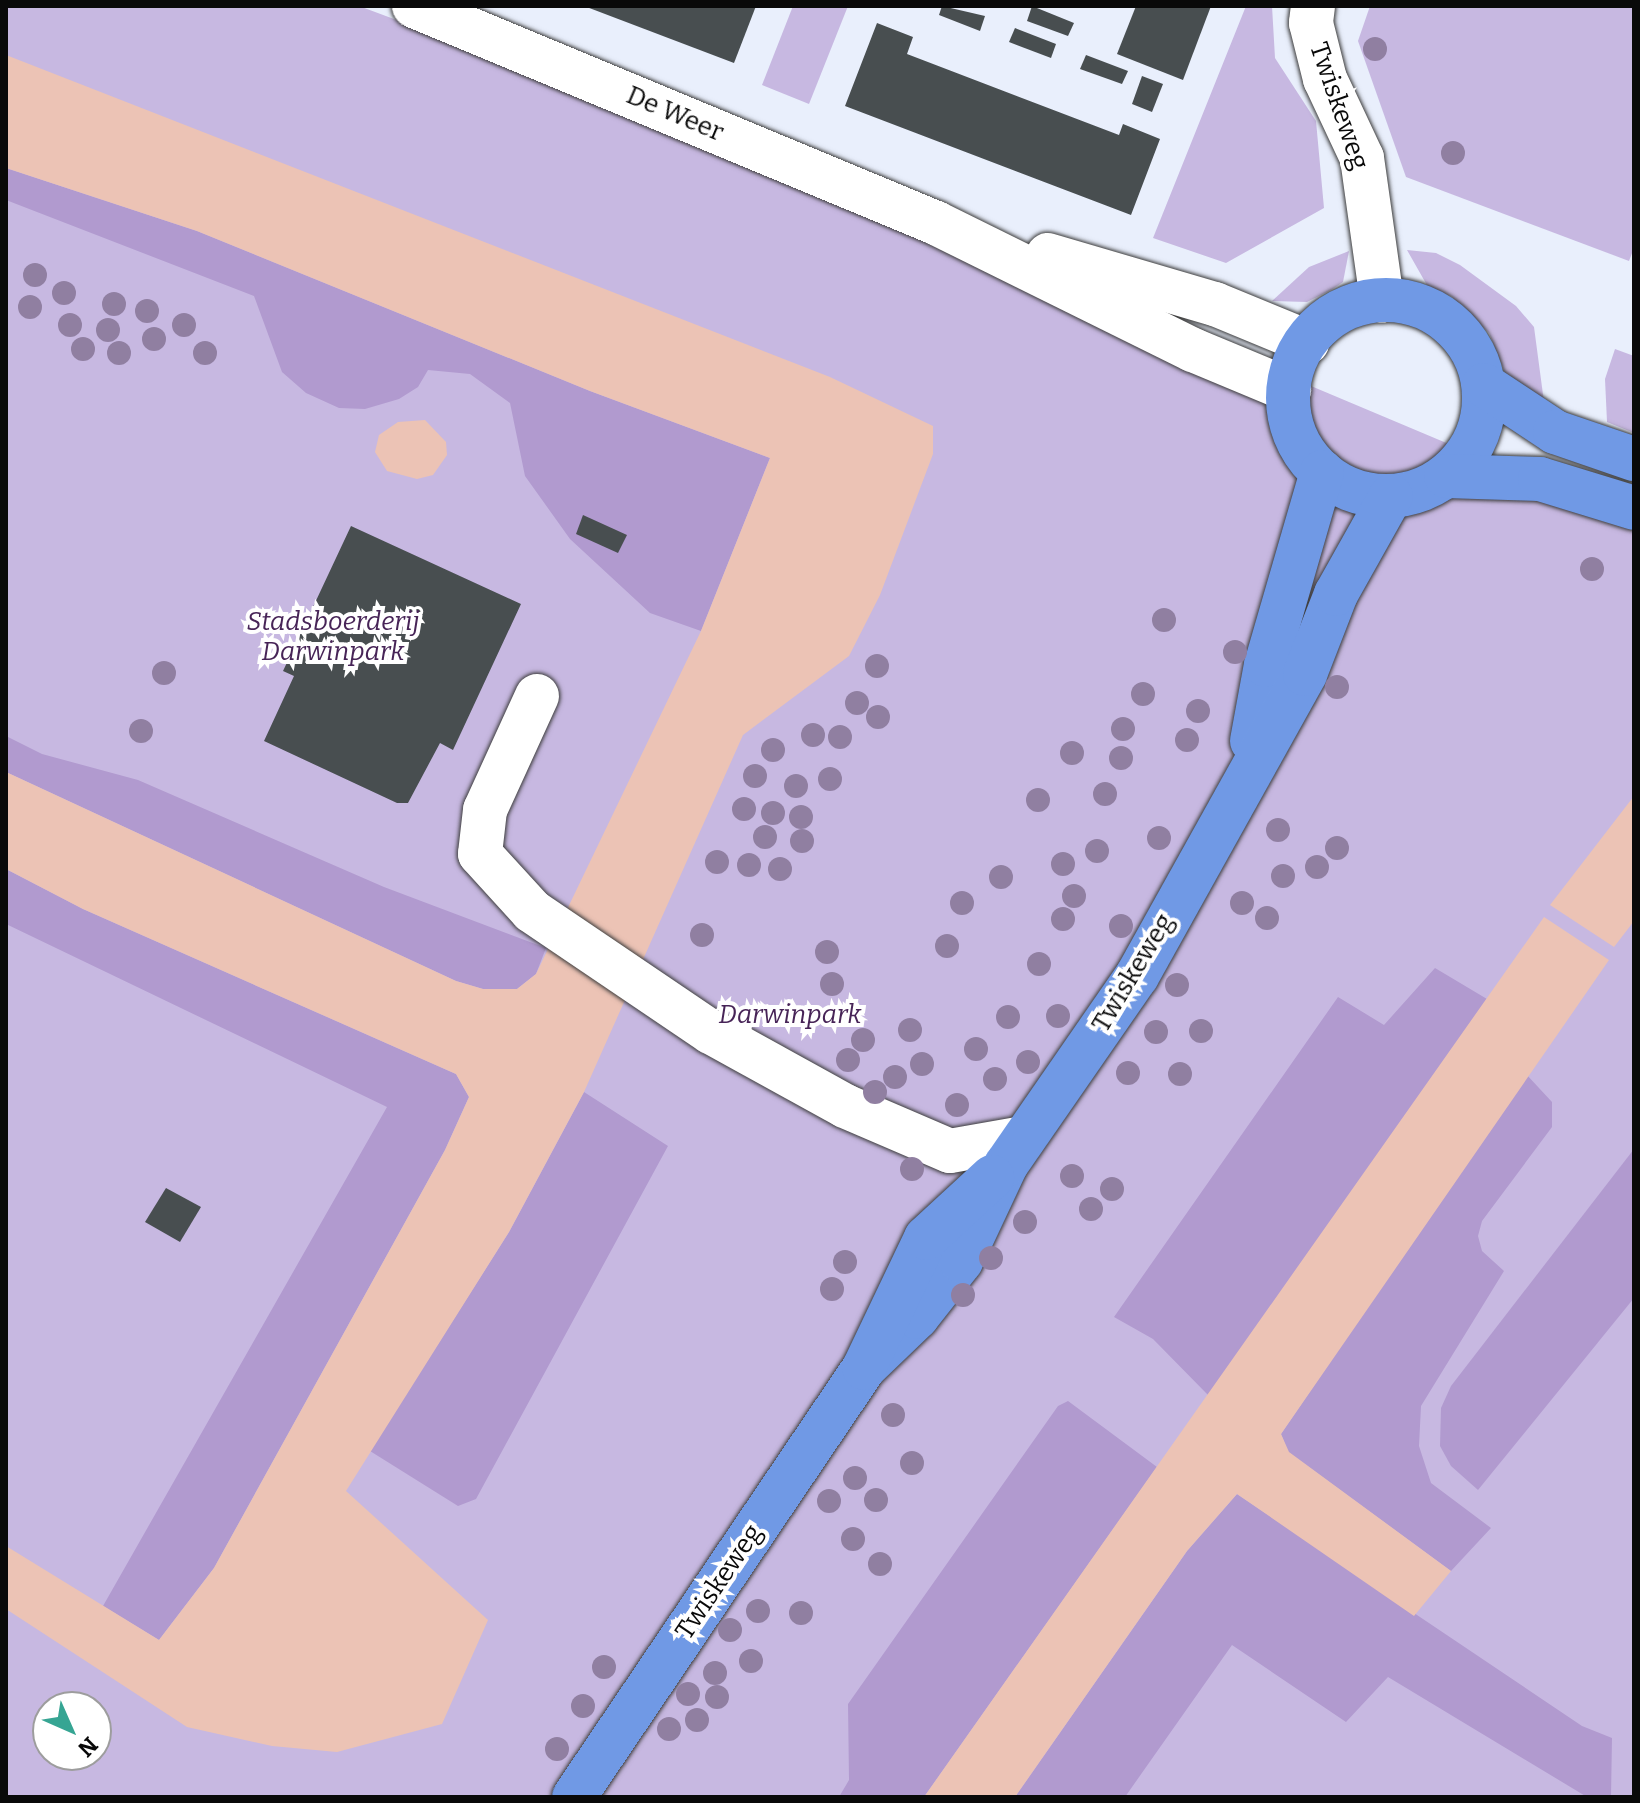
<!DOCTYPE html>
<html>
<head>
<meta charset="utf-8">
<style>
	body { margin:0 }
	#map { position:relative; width:1640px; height:1803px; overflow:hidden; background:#e9effc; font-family:Bitter,serif }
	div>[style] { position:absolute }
	.green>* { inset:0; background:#c7b8e1 }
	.forest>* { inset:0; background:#b19acf }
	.water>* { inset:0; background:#ecc3b5 }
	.building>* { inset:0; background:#484e50 }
	.roads { filter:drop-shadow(0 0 2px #3c3c3c) drop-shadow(0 0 2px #3c3c3c) }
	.minor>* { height:44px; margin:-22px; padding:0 22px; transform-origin:22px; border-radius:22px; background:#fff }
	.major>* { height:44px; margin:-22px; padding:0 22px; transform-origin:22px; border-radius:22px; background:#7099e5 }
	.major>.ring { margin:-22px; padding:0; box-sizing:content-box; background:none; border:44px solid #7099e5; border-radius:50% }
	.trees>* { width:24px; height:24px; margin:-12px; border-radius:50%; background:#907fa1 }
	span { translate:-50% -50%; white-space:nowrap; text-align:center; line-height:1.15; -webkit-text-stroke:8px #fff; paint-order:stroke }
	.street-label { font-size:26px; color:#090909 }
	.park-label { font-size:26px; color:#472457; font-style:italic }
	.frame { position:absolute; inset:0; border:8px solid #090909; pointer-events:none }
	.north { position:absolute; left:32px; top:1691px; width:80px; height:80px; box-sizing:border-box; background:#fff; border:2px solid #9d9d9d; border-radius:50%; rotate:135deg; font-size:22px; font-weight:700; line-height:32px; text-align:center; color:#090909 }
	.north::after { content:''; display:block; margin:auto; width:28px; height:36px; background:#36a593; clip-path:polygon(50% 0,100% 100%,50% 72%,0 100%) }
</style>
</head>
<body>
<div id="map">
	<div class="green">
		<div style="clip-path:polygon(evenodd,6px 6px,359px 6px,783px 164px,1634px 522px,1634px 1797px,6px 1797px,6px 6px,48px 1707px,96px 1707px,96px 1755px,48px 1755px,48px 1707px)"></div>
		<div style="clip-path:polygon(793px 6px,848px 6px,809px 104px,762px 85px)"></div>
		<div style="clip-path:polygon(1246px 6px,1272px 6px,1275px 58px,1316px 121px,1324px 208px,1226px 263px,1153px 238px)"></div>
		<div style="clip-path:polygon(1370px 6px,1634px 6px,1634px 248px,1629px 261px,1406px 177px,1358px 41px)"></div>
		<div style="clip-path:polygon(1407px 250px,1436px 253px,1460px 265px,1516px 306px,1534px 327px,1544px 402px,1509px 383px,1489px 333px,1451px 296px,1428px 287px)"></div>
		<div style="clip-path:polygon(1349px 251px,1343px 282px,1331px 290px,1307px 302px,1272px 301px,1309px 267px)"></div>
		<div style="clip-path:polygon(1615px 349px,1634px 356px,1634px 433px,1607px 422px,1605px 379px)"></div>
	</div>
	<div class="forest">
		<div style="clip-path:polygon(6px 168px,197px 231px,590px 391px,770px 458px,701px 631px,650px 613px,570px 539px,525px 476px,510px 403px,470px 374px,428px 370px,418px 387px,399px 399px,365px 409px,339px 408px,306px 393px,282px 372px,254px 296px,6px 200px)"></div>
		<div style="clip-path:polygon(6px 736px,42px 754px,138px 780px,384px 887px,546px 948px,536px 974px,517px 989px,483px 989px,456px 981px,6px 772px)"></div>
		<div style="clip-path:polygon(6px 869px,83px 909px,456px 1074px,469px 1097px,445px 1150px,214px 1568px,159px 1640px,103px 1606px,387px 1107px,6px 924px)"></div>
		<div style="clip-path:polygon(1435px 968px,1487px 999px,1208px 1395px,1153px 1339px,1114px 1317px,1338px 997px,1384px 1025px)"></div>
		<div style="clip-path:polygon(1526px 1074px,1552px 1102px,1552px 1127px,1482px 1221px,1478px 1236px,1482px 1251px,1504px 1271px,1421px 1406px,1419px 1446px,1431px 1483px,1491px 1528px,1451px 1571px,1288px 1452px,1281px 1434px)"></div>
		<div style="clip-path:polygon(584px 1092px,668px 1146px,476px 1499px,458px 1506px,370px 1451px,509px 1232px)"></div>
		<div style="clip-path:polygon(1634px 1149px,1634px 1298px,1478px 1490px,1451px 1466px,1440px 1446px,1441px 1408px,1451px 1386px)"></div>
		<div style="clip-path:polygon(1068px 1401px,1157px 1467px,924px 1797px,839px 1797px,849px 1780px,848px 1704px,1058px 1406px)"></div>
		<div style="clip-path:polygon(1237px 1494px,1582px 1726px,1612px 1738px,1611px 1797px,1587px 1797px,1388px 1677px,1346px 1722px,1232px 1645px,1125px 1797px,1015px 1797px,1187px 1551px)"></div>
	</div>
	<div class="water">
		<div style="clip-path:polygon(6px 55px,830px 377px,933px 426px,933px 454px,880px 595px,849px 656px,743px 735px,584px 1092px,509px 1232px,346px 1491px,488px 1620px,442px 1724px,337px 1752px,272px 1746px,187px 1727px,6px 1609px,6px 1546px,159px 1640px,214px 1568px,445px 1150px,469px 1097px,456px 1074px,83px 909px,6px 869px,6px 772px,456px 981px,483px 989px,517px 989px,536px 974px,701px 631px,770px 458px,590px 391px,197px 231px,6px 168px)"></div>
		<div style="clip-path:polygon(425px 420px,446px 442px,447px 455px,433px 475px,417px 479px,387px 471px,375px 452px,379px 435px,398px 422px)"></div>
		<div style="clip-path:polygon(1634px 796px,1634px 921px,1614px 947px,1550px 905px)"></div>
		<div style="clip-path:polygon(1544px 917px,1609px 960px,1281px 1434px,1289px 1452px,1451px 1571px,1414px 1616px,1237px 1494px,1187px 1551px,1015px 1797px,924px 1797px)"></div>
	</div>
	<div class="building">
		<div style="clip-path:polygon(584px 6px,756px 6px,734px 63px)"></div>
		<div style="clip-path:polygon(942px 6px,985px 16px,980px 31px,939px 15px)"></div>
		<div style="clip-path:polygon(1032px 6px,1074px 23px,1068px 36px,1027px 21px)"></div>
		<div style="clip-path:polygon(1136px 6px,1211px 6px,1183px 80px,1117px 54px)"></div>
		<div style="clip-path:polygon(877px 23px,913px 37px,907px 54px,1119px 135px,1123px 124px,1160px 139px,1131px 215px,845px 106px)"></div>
		<div style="clip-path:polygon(1015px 28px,1056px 44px,1051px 58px,1009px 42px)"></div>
		<div style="clip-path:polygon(1086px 55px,1128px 71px,1122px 84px,1080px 69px)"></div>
		<div style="clip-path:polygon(1142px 76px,1163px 84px,1152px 112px,1132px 104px)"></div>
		<div style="clip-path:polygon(583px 515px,627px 535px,618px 553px,576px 534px)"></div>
		<div style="clip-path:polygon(351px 526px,521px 604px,453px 750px,440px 743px,408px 803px,397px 803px,264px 741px,294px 676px,283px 671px)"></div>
		<div style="clip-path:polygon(166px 1188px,201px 1207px,180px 1242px,145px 1222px)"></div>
	</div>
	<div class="roads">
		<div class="minor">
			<div style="left:414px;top:6px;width:565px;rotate:22.57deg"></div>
			<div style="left:936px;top:223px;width:287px;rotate:26.3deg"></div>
			<div style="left:1193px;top:350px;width:104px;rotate:22.6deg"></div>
			<div style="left:1313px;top:6px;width:17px;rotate:97deg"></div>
			<div style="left:1311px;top:23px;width:58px;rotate:76deg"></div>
			<div style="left:1325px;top:79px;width:87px;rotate:64.9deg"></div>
			<div style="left:1362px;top:158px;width:144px;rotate:82deg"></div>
			<div style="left:1048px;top:255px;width:174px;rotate:16.4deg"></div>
			<div style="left:1215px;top:304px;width:100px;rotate:22.4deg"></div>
			<div style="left:537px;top:696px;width:125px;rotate:114.5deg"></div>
			<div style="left:485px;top:810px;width:44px;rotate:96.5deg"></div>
			<div style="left:480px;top:854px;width:77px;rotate:47.6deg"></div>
			<div style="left:532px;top:911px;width:216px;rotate:34.1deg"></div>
			<div style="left:711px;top:1032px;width:153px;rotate:28.9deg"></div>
			<div style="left:845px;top:1106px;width:114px;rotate:23.2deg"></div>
			<div style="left:950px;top:1151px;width:75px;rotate:-10deg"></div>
		</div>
		<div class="major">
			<div class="ring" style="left:1288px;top:300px;width:152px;height:152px"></div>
			<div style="left:1484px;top:385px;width:85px;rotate:33.5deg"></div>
			<div style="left:1555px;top:432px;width:83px;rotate:18.9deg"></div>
			<div style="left:1446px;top:476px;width:94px;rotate:1.8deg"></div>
			<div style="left:1540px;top:479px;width:98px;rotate:17.1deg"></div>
			<div style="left:1252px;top:741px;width:77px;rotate:-79.6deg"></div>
			<div style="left:1266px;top:665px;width:201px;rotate:-73.8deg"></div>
			<div style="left:864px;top:1368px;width:74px;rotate:-43.9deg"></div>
			<div style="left:917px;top:1317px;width:71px;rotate:-51.8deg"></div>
			<div style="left:961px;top:1261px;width:106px;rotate:-64.9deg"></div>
			<div style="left:1006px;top:1165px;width:230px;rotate:-55.3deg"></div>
			<div style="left:1137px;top:976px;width:346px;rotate:-60.9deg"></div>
			<div style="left:1305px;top:674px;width:86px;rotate:-68.8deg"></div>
			<div style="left:1336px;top:594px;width:112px;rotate:-60.7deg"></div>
			<div style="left:574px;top:1797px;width:518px;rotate:-55.94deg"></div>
			<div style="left:864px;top:1368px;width:144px;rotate:-64.5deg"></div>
			<div style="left:926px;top:1238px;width:90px;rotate:-42.7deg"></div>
		</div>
	</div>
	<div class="trees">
		<div style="left:1375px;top:49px"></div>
		<div style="left:1453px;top:153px"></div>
		<div style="left:35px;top:275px"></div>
		<div style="left:64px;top:293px"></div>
		<div style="left:114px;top:304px"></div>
		<div style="left:30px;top:307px"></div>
		<div style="left:147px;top:311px"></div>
		<div style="left:70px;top:325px"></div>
		<div style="left:184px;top:325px"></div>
		<div style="left:108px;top:330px"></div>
		<div style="left:154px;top:339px"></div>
		<div style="left:83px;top:349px"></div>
		<div style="left:119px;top:353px"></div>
		<div style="left:205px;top:353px"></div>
		<div style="left:1592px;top:569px"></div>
		<div style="left:1164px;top:620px"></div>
		<div style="left:1235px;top:652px"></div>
		<div style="left:877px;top:666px"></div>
		<div style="left:164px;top:673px"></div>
		<div style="left:1337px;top:687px"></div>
		<div style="left:1143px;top:694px"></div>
		<div style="left:857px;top:703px"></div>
		<div style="left:1198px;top:711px"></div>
		<div style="left:878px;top:717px"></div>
		<div style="left:1123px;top:729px"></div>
		<div style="left:141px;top:731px"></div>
		<div style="left:813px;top:735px"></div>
		<div style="left:840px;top:737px"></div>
		<div style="left:1187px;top:740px"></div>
		<div style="left:773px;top:750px"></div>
		<div style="left:1072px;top:753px"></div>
		<div style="left:1121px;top:758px"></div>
		<div style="left:755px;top:776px"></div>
		<div style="left:830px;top:779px"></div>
		<div style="left:796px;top:786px"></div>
		<div style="left:1105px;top:794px"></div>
		<div style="left:1038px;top:800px"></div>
		<div style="left:744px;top:809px"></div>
		<div style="left:773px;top:813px"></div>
		<div style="left:801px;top:817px"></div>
		<div style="left:1278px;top:830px"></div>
		<div style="left:765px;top:837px"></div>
		<div style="left:1159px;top:838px"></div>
		<div style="left:802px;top:841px"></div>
		<div style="left:1337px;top:848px"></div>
		<div style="left:1097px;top:851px"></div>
		<div style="left:717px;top:862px"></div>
		<div style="left:1063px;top:864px"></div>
		<div style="left:749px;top:865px"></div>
		<div style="left:1317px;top:867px"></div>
		<div style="left:780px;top:869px"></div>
		<div style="left:1283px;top:876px"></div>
		<div style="left:1001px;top:877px"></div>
		<div style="left:1074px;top:896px"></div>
		<div style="left:962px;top:903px"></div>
		<div style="left:1242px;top:903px"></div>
		<div style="left:1267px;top:918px"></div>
		<div style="left:1063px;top:919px"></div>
		<div style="left:1121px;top:926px"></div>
		<div style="left:702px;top:935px"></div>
		<div style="left:947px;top:946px"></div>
		<div style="left:827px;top:952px"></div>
		<div style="left:1039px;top:964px"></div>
		<div style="left:832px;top:984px"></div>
		<div style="left:1177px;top:985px"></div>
		<div style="left:1058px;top:1016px"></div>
		<div style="left:1008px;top:1017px"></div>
		<div style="left:910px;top:1030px"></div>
		<div style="left:1201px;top:1031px"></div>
		<div style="left:1156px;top:1032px"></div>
		<div style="left:863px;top:1040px"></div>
		<div style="left:976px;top:1049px"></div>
		<div style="left:848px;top:1060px"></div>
		<div style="left:1028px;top:1062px"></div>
		<div style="left:922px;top:1064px"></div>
		<div style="left:1128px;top:1073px"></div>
		<div style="left:1180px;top:1074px"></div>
		<div style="left:895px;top:1077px"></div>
		<div style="left:995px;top:1079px"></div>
		<div style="left:875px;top:1092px"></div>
		<div style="left:957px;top:1105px"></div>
		<div style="left:912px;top:1169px"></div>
		<div style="left:1072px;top:1176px"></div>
		<div style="left:1112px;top:1189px"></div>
		<div style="left:1091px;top:1209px"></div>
		<div style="left:1025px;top:1222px"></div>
		<div style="left:991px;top:1258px"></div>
		<div style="left:845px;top:1262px"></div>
		<div style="left:832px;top:1289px"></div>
		<div style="left:963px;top:1295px"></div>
		<div style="left:893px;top:1415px"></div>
		<div style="left:912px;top:1463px"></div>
		<div style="left:855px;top:1478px"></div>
		<div style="left:876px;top:1500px"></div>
		<div style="left:829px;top:1501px"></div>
		<div style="left:853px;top:1539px"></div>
		<div style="left:880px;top:1564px"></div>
		<div style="left:758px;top:1611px"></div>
		<div style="left:801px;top:1613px"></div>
		<div style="left:730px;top:1630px"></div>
		<div style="left:751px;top:1661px"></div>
		<div style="left:604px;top:1667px"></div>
		<div style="left:715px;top:1673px"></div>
		<div style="left:688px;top:1694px"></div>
		<div style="left:717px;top:1697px"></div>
		<div style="left:583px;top:1706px"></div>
		<div style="left:697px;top:1720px"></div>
		<div style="left:669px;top:1729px"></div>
		<div style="left:557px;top:1749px"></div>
	</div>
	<div class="street-label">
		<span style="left:1339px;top:106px;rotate:71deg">Twiskeweg</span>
		<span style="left:675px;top:114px;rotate:23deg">De Weer</span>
		<span style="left:1133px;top:973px;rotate:-59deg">Twiskeweg</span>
		<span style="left:719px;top:1582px;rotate:-56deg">Twiskeweg</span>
	</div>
	<div class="park-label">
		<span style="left:333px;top:637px">Stadsboerderij<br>Darwinpark</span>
		<span style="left:790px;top:1015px">Darwinpark</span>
	</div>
	<div class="frame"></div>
	<div class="north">N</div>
</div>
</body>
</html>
